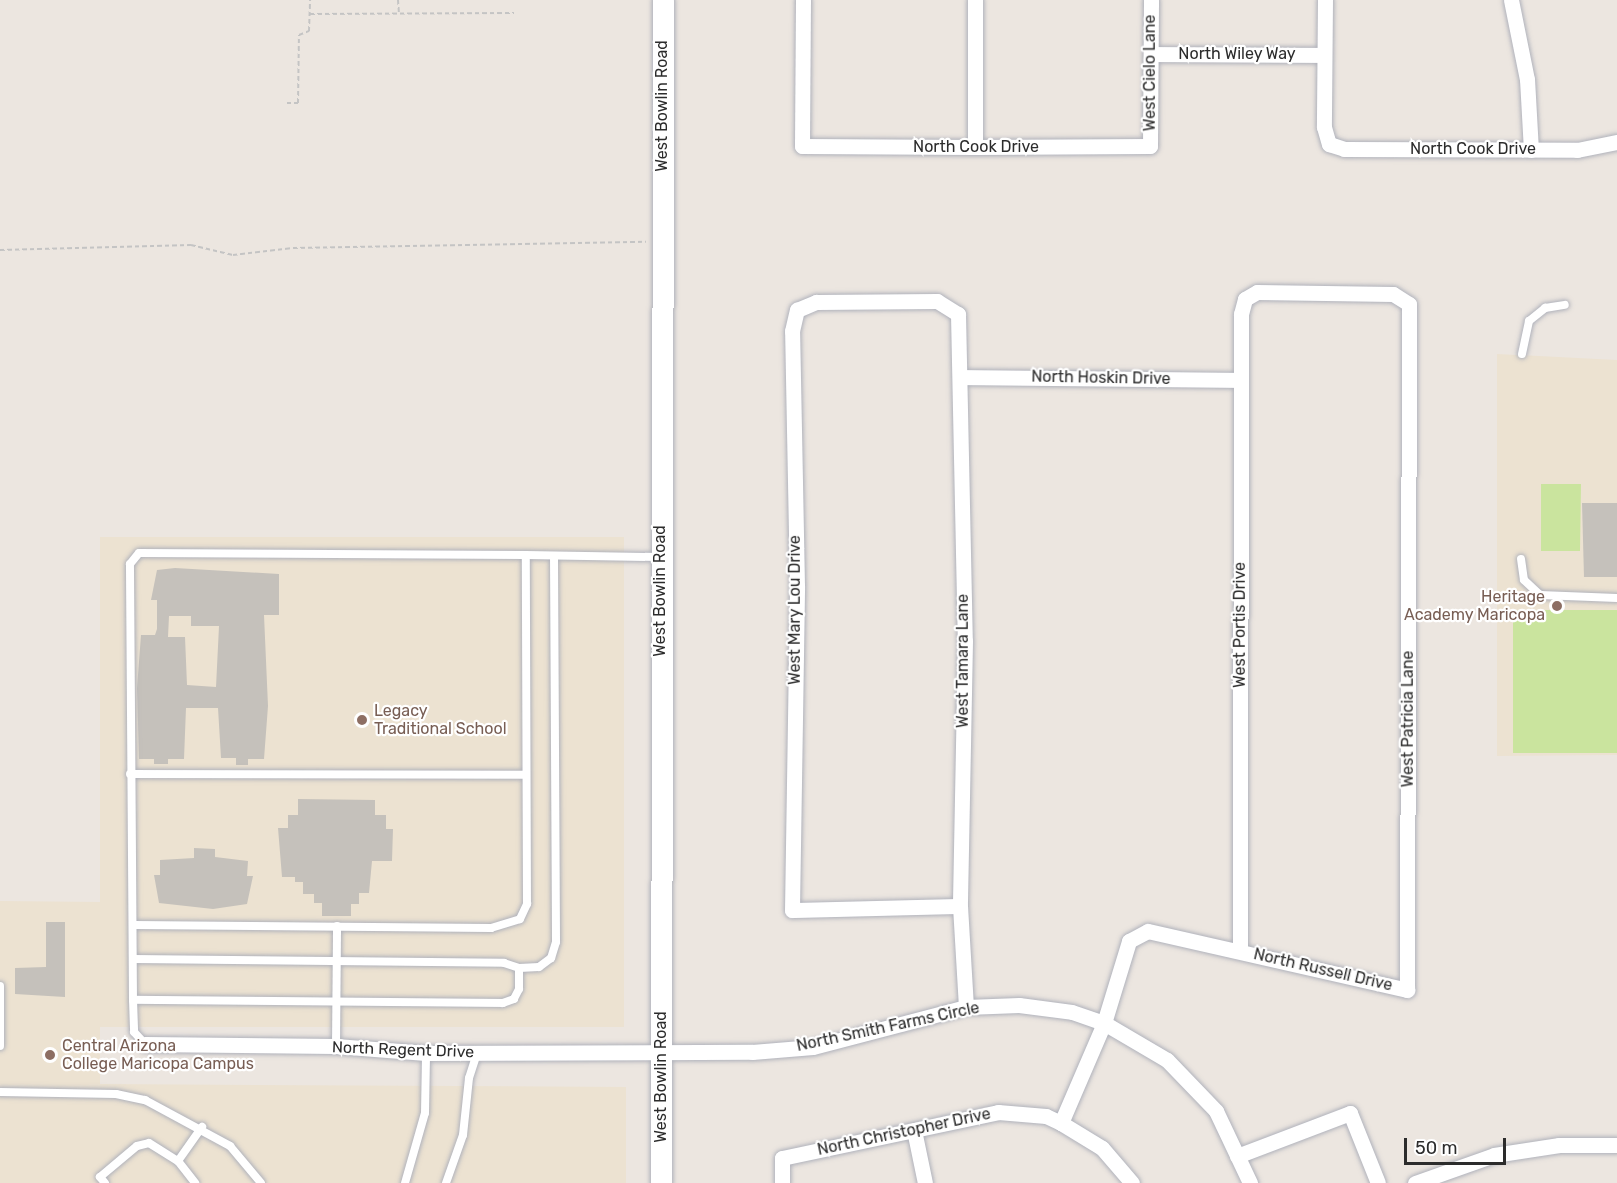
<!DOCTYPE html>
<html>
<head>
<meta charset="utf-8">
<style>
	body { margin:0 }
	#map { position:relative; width:1617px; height:1183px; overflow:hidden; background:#ece6e0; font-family:Rubik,sans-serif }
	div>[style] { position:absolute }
	.education>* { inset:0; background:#ece2d1 }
	.pitch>* { inset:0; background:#cae49e }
	.building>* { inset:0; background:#c5c1bb }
	.path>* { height:2px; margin-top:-1px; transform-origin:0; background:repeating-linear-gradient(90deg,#c4c4c4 0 4.5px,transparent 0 7.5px) }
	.roads { filter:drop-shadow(0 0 2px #b0b2bb) drop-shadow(0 0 2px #b0b2bb) }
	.lane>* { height:8px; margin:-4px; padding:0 4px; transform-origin:4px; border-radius:4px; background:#fff }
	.street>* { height:15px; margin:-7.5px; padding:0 7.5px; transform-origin:7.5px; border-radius:7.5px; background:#fff }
	.secondary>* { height:21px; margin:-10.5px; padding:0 10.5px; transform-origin:10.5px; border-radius:10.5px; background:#fff }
	.dots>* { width:16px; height:16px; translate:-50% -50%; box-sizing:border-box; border:3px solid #fff; border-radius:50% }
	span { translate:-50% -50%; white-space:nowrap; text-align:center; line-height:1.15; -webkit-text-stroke:4.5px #fff; paint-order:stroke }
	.street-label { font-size:16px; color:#2c2c2c }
	.education-label { font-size:16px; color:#785e54 }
	.right { translate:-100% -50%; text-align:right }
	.left { translate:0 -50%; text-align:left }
	.scale { position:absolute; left:1404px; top:1138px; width:102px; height:27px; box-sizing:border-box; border:3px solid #2c2c2c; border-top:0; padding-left:8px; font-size:18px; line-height:21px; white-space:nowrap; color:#2c2c2c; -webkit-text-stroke:4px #fff; paint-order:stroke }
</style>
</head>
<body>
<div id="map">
	<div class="education">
		<div style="clip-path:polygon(1497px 354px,1617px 360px,1617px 755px,1497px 756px)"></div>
		<div style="clip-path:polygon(100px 537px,624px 537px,624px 1027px,100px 1027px,100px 1084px,626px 1087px,626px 1183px,0 1183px,0 901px,100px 902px)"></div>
	</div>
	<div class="pitch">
		<div style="clip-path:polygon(1541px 484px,1581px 484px,1580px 551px,1541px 551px)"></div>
		<div style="clip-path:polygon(1513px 610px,1617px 610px,1617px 753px,1513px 753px)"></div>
	</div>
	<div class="building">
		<div style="clip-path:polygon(1582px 503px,1617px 503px,1617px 577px,1584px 577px)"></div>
		<div style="clip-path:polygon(evenodd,175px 568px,279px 574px,279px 615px,264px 615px,268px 706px,264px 759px,248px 759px,248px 765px,236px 765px,236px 758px,221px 758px,218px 708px,186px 708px,184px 759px,168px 759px,168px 764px,154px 764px,154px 759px,139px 759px,137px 688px,141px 635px,155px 635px,157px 629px,157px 600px,151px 600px,157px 570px,175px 568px,169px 616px,191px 616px,191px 626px,219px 626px,216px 687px,187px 685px,185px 637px,168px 637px,169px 616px)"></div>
		<div style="clip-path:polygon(298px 799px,375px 800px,375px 815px,386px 815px,386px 829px,393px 829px,392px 861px,372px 861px,369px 893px,359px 893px,359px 904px,351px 904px,351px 916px,322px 916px,322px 903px,314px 903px,314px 894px,303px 894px,303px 882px,295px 882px,295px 877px,282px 877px,278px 828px,288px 828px,288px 815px,298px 815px)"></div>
		<div style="clip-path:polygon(194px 848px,215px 849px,215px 857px,248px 861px,247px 876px,253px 876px,247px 904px,213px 909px,159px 903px,154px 875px,160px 875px,160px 860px,194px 858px)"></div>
		<div style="clip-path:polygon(46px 922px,65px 922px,65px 997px,15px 994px,15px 968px,46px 967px)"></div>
	</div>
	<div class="path">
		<div style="left:398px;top:0;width:15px;rotate:86deg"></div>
		<div style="left:310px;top:14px;width:204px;rotate:-0.3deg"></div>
		<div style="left:287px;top:103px;width:11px"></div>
		<div style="left:298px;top:103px;width:68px;rotate:-89.2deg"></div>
		<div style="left:299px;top:35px;width:11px;rotate:-22deg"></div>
		<div style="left:309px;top:31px;width:31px;rotate:-88deg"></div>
		<div style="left:0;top:250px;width:191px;rotate:-1.5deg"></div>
		<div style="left:191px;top:245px;width:43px;rotate:13.4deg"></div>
		<div style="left:233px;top:255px;width:60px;rotate:-6.7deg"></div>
		<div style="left:293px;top:248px;width:353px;rotate:-1deg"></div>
	</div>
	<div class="roads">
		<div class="lane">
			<div style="left:1522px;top:354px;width:34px;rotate:-78deg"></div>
			<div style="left:1529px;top:321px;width:21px;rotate:-39deg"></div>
			<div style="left:1545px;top:308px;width:20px;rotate:-9deg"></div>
			<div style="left:554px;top:556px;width:386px;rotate:89.7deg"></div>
			<div style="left:556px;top:942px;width:17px;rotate:107deg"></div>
			<div style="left:551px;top:958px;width:15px;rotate:143deg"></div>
			<div style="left:539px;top:967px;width:20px;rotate:177deg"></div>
			<div style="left:519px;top:968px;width:21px;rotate:90deg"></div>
			<div style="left:519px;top:989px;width:11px;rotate:117deg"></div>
			<div style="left:514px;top:999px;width:12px;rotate:160deg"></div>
			<div style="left:503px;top:1003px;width:370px;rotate:-179.5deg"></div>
			<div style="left:133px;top:1000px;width:436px;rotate:-90.4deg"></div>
			<div style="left:130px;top:564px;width:14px;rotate:-51deg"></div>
			<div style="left:139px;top:553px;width:387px;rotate:0.3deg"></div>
			<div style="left:526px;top:555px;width:134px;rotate:0.9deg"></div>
			<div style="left:1521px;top:559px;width:21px;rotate:82deg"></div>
			<div style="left:1524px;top:580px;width:22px;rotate:43deg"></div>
			<div style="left:1540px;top:595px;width:77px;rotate:2.2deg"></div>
			<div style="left:130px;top:774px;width:395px;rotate:0.1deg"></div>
			<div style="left:134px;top:925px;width:357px;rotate:0.5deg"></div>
			<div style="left:491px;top:928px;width:30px;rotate:-17deg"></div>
			<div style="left:520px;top:919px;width:17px;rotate:-65deg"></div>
			<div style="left:527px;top:904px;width:349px;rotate:-90.2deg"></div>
			<div style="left:134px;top:959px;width:370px;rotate:0.6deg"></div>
			<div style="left:504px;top:963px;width:16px;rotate:18deg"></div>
			<div style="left:0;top:986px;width:60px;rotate:90deg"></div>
			<div style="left:133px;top:1000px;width:32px;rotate:88deg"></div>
			<div style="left:134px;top:1032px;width:16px;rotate:47deg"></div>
			<div style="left:336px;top:1046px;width:120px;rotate:-89.5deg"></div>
			<div style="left:0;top:1092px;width:116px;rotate:1deg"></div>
			<div style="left:116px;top:1094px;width:30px;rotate:12deg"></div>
			<div style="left:145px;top:1100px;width:97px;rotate:28.4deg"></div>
			<div style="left:230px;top:1146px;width:48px;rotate:50deg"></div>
			<div style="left:178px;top:1161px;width:42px;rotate:-54.8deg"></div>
			<div style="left:105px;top:1183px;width:8px;rotate:-130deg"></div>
			<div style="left:100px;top:1177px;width:48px;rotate:-40deg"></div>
			<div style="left:137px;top:1146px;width:12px;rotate:-14deg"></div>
			<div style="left:149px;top:1143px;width:34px;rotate:32deg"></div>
			<div style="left:178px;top:1161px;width:28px;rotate:52deg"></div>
			<div style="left:405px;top:1183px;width:73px;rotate:-74.1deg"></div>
			<div style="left:425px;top:1113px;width:60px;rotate:-89deg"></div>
			<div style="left:446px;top:1183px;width:51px;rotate:-70.5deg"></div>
			<div style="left:463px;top:1135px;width:57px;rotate:-84deg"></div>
			<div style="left:469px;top:1078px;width:26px;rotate:-72deg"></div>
		</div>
		<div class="street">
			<div style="left:803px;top:0;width:146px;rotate:90.4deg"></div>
			<div style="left:802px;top:146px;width:173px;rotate:0.3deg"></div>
			<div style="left:975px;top:147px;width:175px;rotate:-0.3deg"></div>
			<div style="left:1150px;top:146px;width:146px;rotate:-89.6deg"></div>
			<div style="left:1325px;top:0;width:127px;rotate:90.5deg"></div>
			<div style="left:1324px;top:127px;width:18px;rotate:74deg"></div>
			<div style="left:1329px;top:144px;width:16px;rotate:18deg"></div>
			<div style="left:1344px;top:149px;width:233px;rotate:0.2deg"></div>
			<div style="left:1577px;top:150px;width:41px;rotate:-11.3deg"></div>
			<div style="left:1511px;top:0;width:81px;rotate:78.6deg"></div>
			<div style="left:1527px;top:79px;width:71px;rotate:86.8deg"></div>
			<div style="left:1151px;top:54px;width:173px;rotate:0.3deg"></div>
			<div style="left:975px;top:147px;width:147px;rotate:-90deg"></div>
			<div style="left:962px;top:377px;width:277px;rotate:0.6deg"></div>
			<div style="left:960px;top:906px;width:168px;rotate:178.6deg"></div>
			<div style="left:792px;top:910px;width:324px;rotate:-89.1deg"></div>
			<div style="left:797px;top:586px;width:255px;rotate:-91.1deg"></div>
			<div style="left:792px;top:331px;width:22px;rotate:-77deg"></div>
			<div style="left:797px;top:310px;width:21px;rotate:-23deg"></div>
			<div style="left:816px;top:302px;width:121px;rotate:-0.5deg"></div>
			<div style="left:937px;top:301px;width:25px;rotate:32deg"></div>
			<div style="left:958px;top:314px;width:327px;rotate:88.8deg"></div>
			<div style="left:965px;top:641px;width:265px;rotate:91.1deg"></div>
			<div style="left:960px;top:906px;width:101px;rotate:86.6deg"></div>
			<div style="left:145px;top:1044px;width:191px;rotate:0.6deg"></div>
			<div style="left:336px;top:1046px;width:90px;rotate:4.4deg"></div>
			<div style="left:426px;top:1053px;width:326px;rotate:-0.2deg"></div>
			<div style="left:752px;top:1052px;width:61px;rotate:-4.7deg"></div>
			<div style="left:813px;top:1047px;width:158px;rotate:-14.7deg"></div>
			<div style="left:966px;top:1007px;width:53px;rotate:-2.2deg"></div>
			<div style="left:1019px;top:1005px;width:53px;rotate:7.5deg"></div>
			<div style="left:1072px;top:1012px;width:34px;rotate:19deg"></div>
			<div style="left:1104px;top:1023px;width:73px;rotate:30.4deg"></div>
			<div style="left:1167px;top:1060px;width:71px;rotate:46.1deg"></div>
			<div style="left:1216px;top:1111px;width:80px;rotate:64.7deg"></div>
			<div style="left:1061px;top:1123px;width:109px;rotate:-66.7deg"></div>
			<div style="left:1104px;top:1023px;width:86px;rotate:-73deg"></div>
			<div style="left:1129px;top:941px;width:21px;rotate:-28deg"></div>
			<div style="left:1148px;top:931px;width:266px;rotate:12.8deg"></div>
			<div style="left:1407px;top:990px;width:686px;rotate:-89.83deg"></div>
			<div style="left:1409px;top:304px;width:19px;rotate:-148deg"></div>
			<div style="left:1393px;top:294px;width:136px;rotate:-179.2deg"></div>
			<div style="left:1257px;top:292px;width:14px;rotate:150deg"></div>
			<div style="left:1245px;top:299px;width:16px;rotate:105deg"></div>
			<div style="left:1241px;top:314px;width:637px;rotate:90.09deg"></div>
			<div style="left:914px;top:1130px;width:54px;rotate:78.3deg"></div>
			<div style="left:1237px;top:1156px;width:121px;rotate:-20.8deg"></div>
			<div style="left:1350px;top:1113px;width:75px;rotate:68.2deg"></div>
			<div style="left:782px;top:1183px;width:25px;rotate:-90deg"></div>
			<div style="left:782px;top:1158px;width:221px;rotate:-12deg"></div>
			<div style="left:998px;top:1112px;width:48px;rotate:4.8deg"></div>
			<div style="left:1046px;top:1116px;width:17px;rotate:25deg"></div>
			<div style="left:1061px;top:1123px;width:48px;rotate:31.4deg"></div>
			<div style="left:1102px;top:1148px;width:46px;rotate:49.4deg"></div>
			<div style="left:1415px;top:1183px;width:84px;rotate:-19.5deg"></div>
			<div style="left:1494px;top:1155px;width:66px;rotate:-8.7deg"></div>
			<div style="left:1559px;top:1145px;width:58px"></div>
		</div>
		<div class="secondary">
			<div style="left:661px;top:1183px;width:1183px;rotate:-89.9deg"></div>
		</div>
	</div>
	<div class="dots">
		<div style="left:1557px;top:606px;background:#8d6e63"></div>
		<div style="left:362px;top:720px;background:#8d6e63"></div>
		<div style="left:50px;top:1055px;background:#8d6e63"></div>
	</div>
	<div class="street-label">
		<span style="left:1237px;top:54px">North Wiley Way</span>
		<span style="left:1150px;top:73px;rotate:-90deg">West Cielo Lane</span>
		<span style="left:662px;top:106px;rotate:-90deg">West Bowlin Road</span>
		<span style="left:976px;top:147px">North Cook Drive</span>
		<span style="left:1473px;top:149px">North Cook Drive</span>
		<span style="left:1101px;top:378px;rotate:1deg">North Hoskin Drive</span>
		<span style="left:660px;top:591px;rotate:-90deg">West Bowlin Road</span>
		<span style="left:795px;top:610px;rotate:-90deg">West Mary Lou Drive</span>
		<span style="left:1240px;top:625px;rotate:-90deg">West Portis Drive</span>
		<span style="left:963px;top:661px;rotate:-90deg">West Tamara Lane</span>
		<span style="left:1408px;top:719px;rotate:-90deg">West Patricia Lane</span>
		<span style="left:1323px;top:970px;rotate:13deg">North Russell Drive</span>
		<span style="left:888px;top:1027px;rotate:-12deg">North Smith Farms Circle</span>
		<span style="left:403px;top:1050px;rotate:2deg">North Regent Drive</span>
		<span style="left:661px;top:1077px;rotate:-90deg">West Bowlin Road</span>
		<span style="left:904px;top:1132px;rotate:-12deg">North Christopher Drive</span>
	</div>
	<div class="education-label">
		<span class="right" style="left:1545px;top:606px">Heritage<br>Academy Maricopa</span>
		<span class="left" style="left:374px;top:720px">Legacy<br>Traditional School</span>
		<span class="left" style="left:62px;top:1055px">Central Arizona<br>College Maricopa Campus</span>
	</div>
	<div class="scale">50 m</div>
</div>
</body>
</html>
